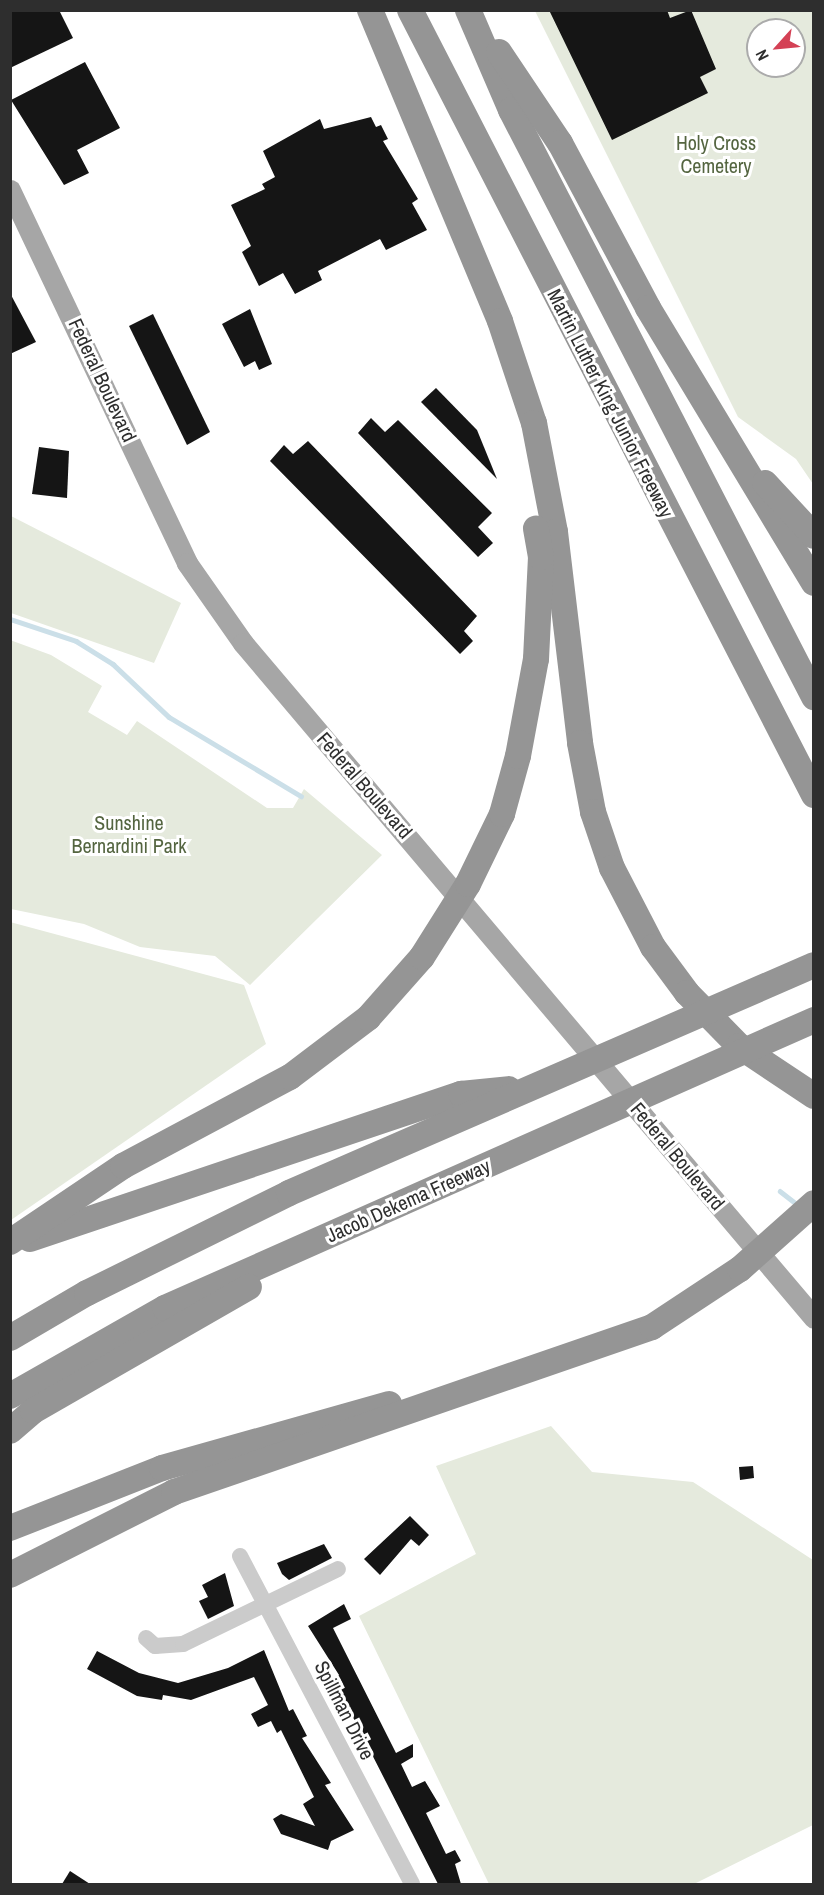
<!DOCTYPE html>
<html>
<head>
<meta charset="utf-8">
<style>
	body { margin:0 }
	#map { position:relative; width:824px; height:1895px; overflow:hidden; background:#fff; font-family:"Archivo Narrow",sans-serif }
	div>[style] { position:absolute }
	.green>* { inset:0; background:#e5eadd }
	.stream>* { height:4.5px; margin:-2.25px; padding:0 2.25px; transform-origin:2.25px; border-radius:2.25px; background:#cbdfe8 }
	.building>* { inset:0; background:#151515 }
	.minor>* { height:16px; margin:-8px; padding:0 8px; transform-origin:8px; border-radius:8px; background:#cbcbcb }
	.major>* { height:21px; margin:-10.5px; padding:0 10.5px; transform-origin:10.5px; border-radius:10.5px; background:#a6a6a6 }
	.highway>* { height:26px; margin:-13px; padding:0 13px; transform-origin:13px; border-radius:13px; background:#959595 }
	span { translate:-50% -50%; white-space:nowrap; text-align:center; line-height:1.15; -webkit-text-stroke:6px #fff; paint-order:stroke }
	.park-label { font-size:20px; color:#546540 }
	.street-label { font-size:20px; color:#2e2e2e }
	.frame { position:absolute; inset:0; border:12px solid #2e2e2e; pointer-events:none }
	.north { position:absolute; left:746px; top:18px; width:60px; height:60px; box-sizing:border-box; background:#fff; border:2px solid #ababab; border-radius:50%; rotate:243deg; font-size:16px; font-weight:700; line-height:24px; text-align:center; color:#2e2e2e }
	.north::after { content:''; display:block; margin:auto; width:21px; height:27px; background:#d44155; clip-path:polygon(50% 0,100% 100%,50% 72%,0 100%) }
</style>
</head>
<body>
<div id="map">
	<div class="green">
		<div style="clip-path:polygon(evenodd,535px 11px,813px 11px,813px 484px,796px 459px,738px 417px,535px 11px,758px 30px,794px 30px,794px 66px,758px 66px,758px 30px)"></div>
		<div style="clip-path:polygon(11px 516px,181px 603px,154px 663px,11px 613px)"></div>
		<div style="clip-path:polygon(10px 640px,51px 655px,102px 686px,88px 712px,127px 735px,137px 721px,267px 808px,293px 808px,304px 789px,382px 855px,250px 985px,215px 956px,140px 947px,84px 924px,11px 909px)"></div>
		<div style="clip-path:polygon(10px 922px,244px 985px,266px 1044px,11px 1220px)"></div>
		<div style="clip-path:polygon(551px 1426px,592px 1472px,693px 1482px,813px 1560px,813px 1825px,694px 1884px,489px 1884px,359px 1616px,476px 1554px,436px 1466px)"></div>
	</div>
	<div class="stream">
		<div style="left:10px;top:619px;width:70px;rotate:18.4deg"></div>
		<div style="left:76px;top:641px;width:44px;rotate:31.9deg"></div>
		<div style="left:113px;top:664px;width:77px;rotate:43.4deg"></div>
		<div style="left:169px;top:717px;width:154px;rotate:30.9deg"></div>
		<div style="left:780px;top:1191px;width:24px;rotate:38deg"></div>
	</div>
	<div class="building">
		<div style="clip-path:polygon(10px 10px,59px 10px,73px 38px,10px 68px)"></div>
		<div style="clip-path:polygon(549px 10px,667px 10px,670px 18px,691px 10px,716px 69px,700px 77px,708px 93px,612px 140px)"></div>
		<div style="clip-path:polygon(85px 62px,120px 128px,77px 150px,89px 173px,64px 185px,11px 100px)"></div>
		<div style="clip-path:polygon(371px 117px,376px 127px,381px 125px,388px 139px,383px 141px,418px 199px,412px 203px,427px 230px,386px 250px,380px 239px,318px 271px,322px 280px,295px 294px,283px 273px,259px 286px,242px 252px,251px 246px,231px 205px,265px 189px,262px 184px,275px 177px,263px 151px,320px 119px,324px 129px)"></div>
		<div style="clip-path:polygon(10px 293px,36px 342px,10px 354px)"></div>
		<div style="clip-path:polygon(250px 309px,272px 364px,259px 370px,255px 361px,244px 367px,222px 324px)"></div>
		<div style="clip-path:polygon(153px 314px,210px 432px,187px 445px,129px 326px)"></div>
		<div style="clip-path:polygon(436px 388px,477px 430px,497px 479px,421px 402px)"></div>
		<div style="clip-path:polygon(371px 418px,385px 432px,398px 420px,492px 513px,478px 527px,493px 543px,478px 557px,358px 433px)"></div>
		<div style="clip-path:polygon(308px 441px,477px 616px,464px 631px,473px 641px,460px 654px,270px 461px,284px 445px,293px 454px)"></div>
		<div style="clip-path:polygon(39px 447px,69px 451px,67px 498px,32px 494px)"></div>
		<div style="clip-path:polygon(753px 1466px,754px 1478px,740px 1480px,739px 1467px)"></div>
		<div style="clip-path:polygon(410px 1516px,429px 1535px,419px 1546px,411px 1539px,380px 1575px,364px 1559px)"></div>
		<div style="clip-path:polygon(324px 1544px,332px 1558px,289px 1580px,282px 1574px,277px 1563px)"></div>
		<div style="clip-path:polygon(225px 1573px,234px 1606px,208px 1619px,199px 1601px,208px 1597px,202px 1585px)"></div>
		<div style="clip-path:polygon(344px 1604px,351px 1619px,333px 1628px,396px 1753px,413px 1744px,413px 1757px,401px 1764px,412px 1787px,425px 1781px,440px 1806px,426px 1813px,446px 1854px,455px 1850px,461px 1861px,455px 1864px,461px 1884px,438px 1884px,333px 1678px,339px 1675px,308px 1626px)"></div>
		<div style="clip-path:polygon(264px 1650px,289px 1711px,293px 1709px,307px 1736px,302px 1738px,331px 1783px,325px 1785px,354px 1830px,331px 1841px,328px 1850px,281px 1834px,273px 1819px,281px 1814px,315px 1826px,303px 1804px,314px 1797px,281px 1730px,277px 1733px,271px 1721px,258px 1727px,251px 1714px,268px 1705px,254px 1677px,191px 1700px,163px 1695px,162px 1700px,137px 1696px,87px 1669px,97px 1651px,139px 1673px,178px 1683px,228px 1668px)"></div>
		<div style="clip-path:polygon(70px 1871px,90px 1884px,62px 1884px)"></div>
	</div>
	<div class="minor">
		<div style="left:240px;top:1556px;width:370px;rotate:62.3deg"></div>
		<div style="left:146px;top:1638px;width:12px;rotate:42deg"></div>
		<div style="left:155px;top:1646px;width:28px;rotate:-4deg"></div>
		<div style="left:183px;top:1644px;width:172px;rotate:-25.8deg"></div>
	</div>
	<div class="major">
		<div style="left:10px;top:190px;width:413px;rotate:64.6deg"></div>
		<div style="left:187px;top:563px;width:98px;rotate:55deg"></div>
		<div style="left:243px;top:643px;width:884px;rotate:49.77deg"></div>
	</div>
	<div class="highway">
		<div style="left:370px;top:10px;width:337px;rotate:67.3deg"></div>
		<div style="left:500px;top:321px;width:108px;rotate:71.6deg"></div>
		<div style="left:534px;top:423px;width:111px;rotate:79.1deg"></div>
		<div style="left:555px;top:532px;width:212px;rotate:83.2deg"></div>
		<div style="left:580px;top:743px;width:70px;rotate:79.3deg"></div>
		<div style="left:593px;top:812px;width:59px;rotate:71.3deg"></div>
		<div style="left:612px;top:868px;width:89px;rotate:62.6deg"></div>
		<div style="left:653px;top:947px;width:57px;rotate:53.5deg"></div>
		<div style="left:687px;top:993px;width:74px;rotate:45.5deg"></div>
		<div style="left:739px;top:1046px;width:90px;rotate:33.7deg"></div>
		<div style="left:410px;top:10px;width:883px;rotate:62.77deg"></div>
		<div style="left:468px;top:10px;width:109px;rotate:66.7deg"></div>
		<div style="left:511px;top:110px;width:661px;rotate:62.7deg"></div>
		<div style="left:499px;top:52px;width:110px;rotate:56.2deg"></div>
		<div style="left:560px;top:143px;width:187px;rotate:61.9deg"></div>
		<div style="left:648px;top:308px;width:321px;rotate:58.9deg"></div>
		<div style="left:765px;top:483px;width:72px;rotate:47.2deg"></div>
		<div style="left:30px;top:1239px;width:455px;rotate:-18.6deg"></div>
		<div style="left:461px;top:1094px;width:48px;rotate:-5.9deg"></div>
		<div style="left:10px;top:1242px;width:136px;rotate:-33.9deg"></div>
		<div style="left:123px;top:1166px;width:189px;rotate:-28.1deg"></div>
		<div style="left:290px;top:1077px;width:98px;rotate:-37.1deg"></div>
		<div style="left:368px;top:1018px;width:81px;rotate:-48.5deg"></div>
		<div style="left:422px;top:957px;width:86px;rotate:-57.8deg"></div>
		<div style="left:468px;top:884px;width:78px;rotate:-64.1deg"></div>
		<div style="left:502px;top:814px;width:60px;rotate:-74.6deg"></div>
		<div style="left:518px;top:756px;width:99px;rotate:-79.5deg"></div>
		<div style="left:536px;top:659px;width:102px;rotate:-87.2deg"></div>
		<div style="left:541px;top:557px;width:29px;rotate:-100deg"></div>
		<div style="left:10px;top:1338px;width:89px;rotate:-30.3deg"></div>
		<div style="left:87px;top:1293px;width:225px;rotate:-26.3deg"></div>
		<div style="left:289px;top:1193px;width:572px;rotate:-23.47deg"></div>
		<div style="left:10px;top:1396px;width:178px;rotate:-29.6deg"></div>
		<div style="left:165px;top:1308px;width:710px;rotate:-23.93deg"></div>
		<div style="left:10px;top:1431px;width:30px;rotate:-41deg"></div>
		<div style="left:33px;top:1411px;width:249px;rotate:-29.9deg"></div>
		<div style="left:10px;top:1528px;width:163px;rotate:-21.5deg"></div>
		<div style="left:162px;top:1468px;width:236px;rotate:-15.7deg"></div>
		<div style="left:10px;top:1575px;width:184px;rotate:-26.8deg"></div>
		<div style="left:174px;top:1492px;width:506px;rotate:-19.04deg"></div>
		<div style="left:652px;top:1327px;width:105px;rotate:-33.4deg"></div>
		<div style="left:740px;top:1269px;width:99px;rotate:-41.7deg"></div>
	</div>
	<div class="park-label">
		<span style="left:716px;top:154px">Holy Cross<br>Cemetery</span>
		<span style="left:129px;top:834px">Sunshine<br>Bernardini Park</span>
	</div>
	<div class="street-label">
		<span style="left:103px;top:380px;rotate:65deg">Federal Boulevard</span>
		<span style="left:611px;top:403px;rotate:63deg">Martin Luther King Junior Freeway</span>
		<span style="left:365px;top:785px;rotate:49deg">Federal Boulevard</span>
		<span style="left:678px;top:1156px;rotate:50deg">Federal Boulevard</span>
		<span style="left:408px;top:1200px;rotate:-24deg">Jacob Dekema Freeway</span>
		<span style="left:345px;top:1710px;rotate:63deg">Spillman Drive</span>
	</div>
	<div class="frame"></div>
	<div class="north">N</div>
</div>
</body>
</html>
